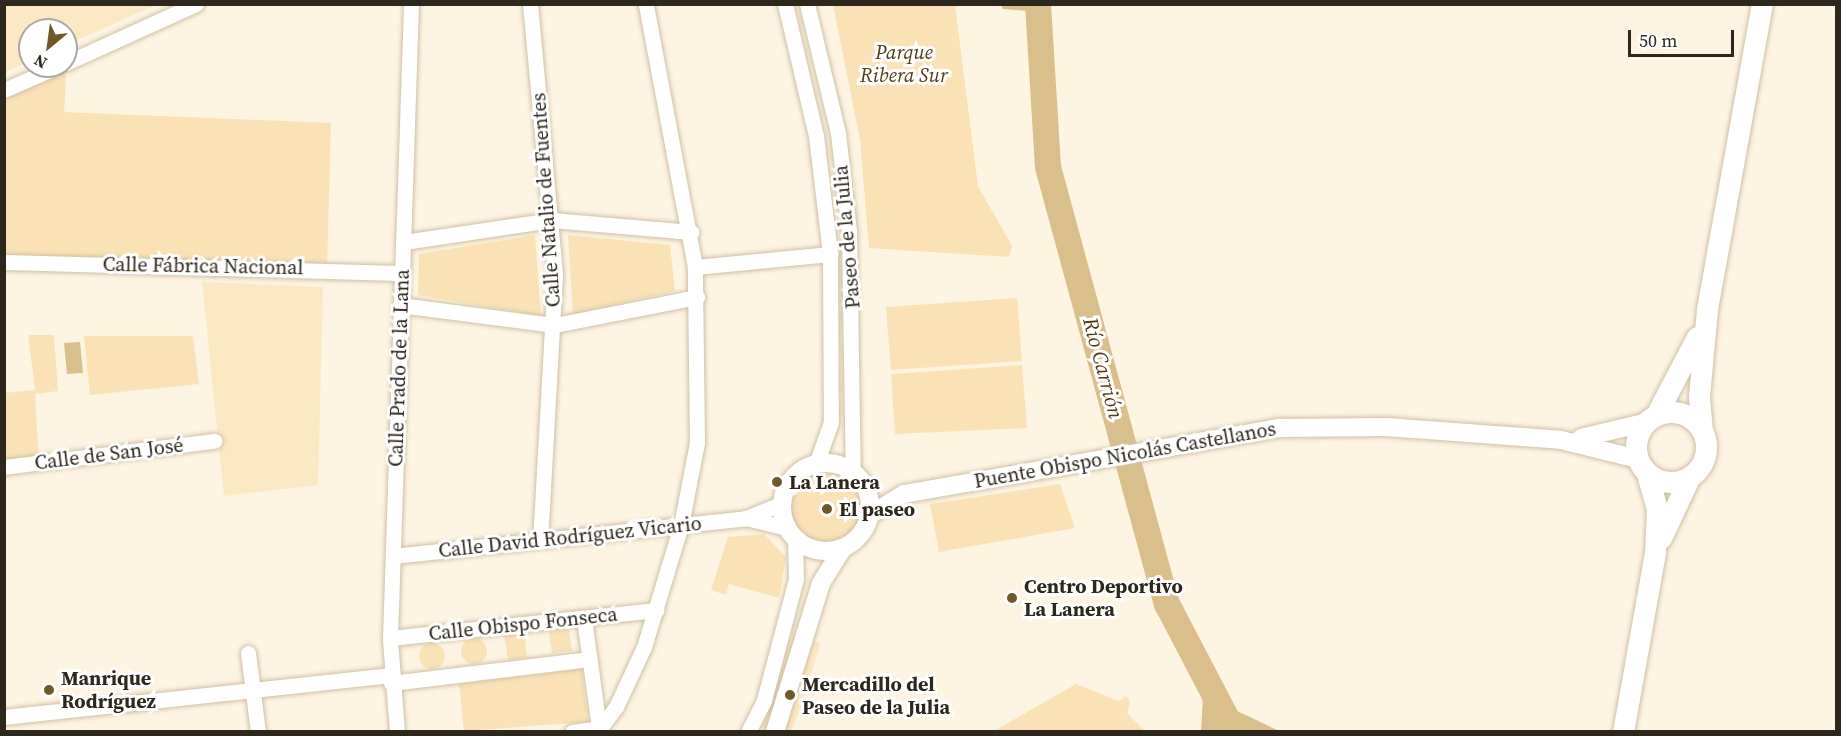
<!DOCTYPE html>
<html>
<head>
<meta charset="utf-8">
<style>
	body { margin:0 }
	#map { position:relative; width:1841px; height:736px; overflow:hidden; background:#fef4e2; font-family:"Source Serif 4",serif }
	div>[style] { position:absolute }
	.built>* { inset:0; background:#fce8c3 }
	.green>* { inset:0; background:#fae2b6 }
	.round { border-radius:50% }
	.water>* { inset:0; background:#dabf8c }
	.stream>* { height:4.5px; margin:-2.25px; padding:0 2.25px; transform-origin:2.25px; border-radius:2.25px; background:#dabf8c }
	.river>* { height:26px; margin:-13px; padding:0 13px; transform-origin:13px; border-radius:13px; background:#dabf8c }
	.roads { filter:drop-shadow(0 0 2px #cfc0a3) drop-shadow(0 0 2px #cfc0a3) }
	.minor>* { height:15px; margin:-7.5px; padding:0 7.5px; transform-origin:7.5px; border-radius:7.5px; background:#fff }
	.tertiary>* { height:18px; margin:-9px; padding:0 9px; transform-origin:9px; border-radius:9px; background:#fff }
	.tertiary>.ring { margin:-9px; padding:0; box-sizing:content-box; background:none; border:18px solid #fff; border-radius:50% }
	.secondary>* { height:21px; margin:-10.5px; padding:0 10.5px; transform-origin:10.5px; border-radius:10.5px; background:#fff }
	.secondary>.ring { margin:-10.5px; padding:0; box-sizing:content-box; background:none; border:21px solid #fff; border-radius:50% }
	.dots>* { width:16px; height:16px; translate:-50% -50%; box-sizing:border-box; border:3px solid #fff; border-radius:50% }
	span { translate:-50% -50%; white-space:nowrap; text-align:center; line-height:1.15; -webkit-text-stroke:6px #fff; paint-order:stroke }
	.park-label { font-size:20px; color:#4f3c13; font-style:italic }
	.street-label { font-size:20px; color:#2d271c }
	.poi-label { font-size:20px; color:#2d271c; font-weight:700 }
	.left { translate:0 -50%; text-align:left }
	.water-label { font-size:21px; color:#503d14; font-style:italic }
	.frame { position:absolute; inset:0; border:6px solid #2d271c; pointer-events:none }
	.north { position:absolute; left:18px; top:18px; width:60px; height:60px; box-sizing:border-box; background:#fff; border:2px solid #aba9a4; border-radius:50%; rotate:209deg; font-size:16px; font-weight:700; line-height:24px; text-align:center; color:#2d271c }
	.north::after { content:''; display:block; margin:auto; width:21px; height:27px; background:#705929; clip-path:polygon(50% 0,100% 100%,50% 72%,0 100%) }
	.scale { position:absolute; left:1628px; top:30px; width:106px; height:27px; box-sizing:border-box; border:3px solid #2d271c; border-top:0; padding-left:8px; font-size:18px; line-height:21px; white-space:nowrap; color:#2d271c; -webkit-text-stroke:4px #fff; paint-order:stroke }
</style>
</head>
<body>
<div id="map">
	<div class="built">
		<div style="clip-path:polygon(4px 5px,5px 4px,156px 5px,66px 45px,66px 30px,30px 30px,30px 61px,5px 72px)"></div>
		<div style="clip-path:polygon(202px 282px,323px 287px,318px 485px,224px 496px)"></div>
		<div style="clip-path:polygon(794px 636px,821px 643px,798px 716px,791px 731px,761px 732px)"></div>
	</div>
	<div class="green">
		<div style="clip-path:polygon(833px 5px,955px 5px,978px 186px,1012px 246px,1009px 257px,869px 248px,860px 140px)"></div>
		<div style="clip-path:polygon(59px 66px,66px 76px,64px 112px,331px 123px,327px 269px,5px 262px,4px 90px)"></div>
		<div style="clip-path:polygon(535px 235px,541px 316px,418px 295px,419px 254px)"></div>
		<div style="clip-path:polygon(568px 235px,670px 245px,675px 291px,573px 314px)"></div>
		<div style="clip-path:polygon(1017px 298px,1022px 361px,891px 370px,886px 307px)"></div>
		<div style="clip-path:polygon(28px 335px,54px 335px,58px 391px,35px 394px,39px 463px,5px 467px,4px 393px,35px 390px)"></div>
		<div style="clip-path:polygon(84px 336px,193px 336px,199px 384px,90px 395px)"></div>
		<div style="clip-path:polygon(1022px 365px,1027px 428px,895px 434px,891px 374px)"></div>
		<div class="round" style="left:782px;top:463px;width:88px;height:88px"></div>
		<div style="clip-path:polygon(1060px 484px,1075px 528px,939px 552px,930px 504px)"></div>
		<div style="clip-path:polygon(764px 534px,786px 557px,779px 598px,729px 584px,726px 595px,711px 590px,728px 537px)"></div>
		<div style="clip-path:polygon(568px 625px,572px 651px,552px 653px,548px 627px)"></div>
		<div style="clip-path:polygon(524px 631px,527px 657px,508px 660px,504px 634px)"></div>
		<div class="round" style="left:461px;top:638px;width:26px;height:26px"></div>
		<div class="round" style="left:419px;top:643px;width:26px;height:26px"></div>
		<div style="clip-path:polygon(582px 669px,588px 722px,464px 731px,459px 684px)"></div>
		<div style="clip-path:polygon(1076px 684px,1119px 701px,1126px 696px,1130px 702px,1127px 713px,1145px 731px,994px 731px)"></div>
	</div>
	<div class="water">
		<div style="clip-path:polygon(80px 342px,83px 373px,67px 374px,64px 343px)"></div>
		<div style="clip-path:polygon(1203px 696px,1250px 717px,1279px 731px,1201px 731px)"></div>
	</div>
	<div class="stream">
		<div style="left:1004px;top:6px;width:35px;rotate:5deg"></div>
	</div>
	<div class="river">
		<div style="left:1038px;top:4px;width:163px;rotate:86.5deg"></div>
		<div style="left:1048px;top:167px;width:453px;rotate:74.8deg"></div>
		<div style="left:1167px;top:604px;width:127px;rotate:62.4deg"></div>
		<div style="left:1226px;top:717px;width:15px;rotate:101deg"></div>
	</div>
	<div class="roads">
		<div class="minor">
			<div style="left:530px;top:4px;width:271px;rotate:84.7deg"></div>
			<div style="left:555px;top:274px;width:265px;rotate:93.2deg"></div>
			<div style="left:785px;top:4px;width:136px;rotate:76.8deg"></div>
			<div style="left:816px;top:136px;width:119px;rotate:83.2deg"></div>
			<div style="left:830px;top:254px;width:168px;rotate:89.7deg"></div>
			<div style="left:831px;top:422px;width:45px;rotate:109.7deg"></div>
			<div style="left:807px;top:4px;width:133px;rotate:76.5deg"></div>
			<div style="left:838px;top:133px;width:99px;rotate:83.6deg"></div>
			<div style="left:849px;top:231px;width:243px;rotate:89.1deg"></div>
			<div style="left:66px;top:63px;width:143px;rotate:-24.4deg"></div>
			<div style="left:4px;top:90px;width:60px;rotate:-23.6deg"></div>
			<div style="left:404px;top:242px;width:150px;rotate:-8.5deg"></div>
			<div style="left:552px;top:220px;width:140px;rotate:4.9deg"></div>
			<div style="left:4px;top:262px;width:397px;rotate:1.6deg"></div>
			<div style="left:695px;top:267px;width:136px;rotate:-5.5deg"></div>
			<div style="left:400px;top:305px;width:156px;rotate:7.4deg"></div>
			<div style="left:555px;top:325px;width:145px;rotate:-11.2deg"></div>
			<div style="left:4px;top:467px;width:212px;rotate:-7.1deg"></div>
			<div style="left:746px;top:518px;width:42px;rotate:13.7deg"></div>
			<div style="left:393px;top:556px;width:355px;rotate:-6.1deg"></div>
			<div style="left:746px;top:518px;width:38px;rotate:-22deg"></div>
			<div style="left:390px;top:638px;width:268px;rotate:-6deg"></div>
			<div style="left:248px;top:653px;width:80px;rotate:82.8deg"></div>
			<div style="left:391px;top:683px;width:200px;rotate:-6.9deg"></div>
			<div style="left:4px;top:717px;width:389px;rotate:-6.2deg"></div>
			<div style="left:397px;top:732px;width:94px;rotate:-94.3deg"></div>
			<div style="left:390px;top:638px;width:634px;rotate:-88.1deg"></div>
			<div style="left:572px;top:732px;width:27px;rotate:-8deg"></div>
			<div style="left:599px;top:728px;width:111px;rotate:-97.8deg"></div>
			<div style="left:597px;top:732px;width:31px;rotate:-53deg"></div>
			<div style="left:616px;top:707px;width:66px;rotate:-65deg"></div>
			<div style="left:644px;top:647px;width:127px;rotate:-73.1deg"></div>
			<div style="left:681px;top:525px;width:84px;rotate:-79deg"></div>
			<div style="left:697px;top:443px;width:176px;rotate:-90.7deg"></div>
			<div style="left:695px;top:267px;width:268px;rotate:-100.6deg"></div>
			<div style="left:748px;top:732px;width:36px;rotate:-63deg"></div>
			<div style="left:764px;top:700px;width:125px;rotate:-75.2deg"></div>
			<div style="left:796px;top:579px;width:40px;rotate:-91.4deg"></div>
		</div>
		<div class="tertiary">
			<div style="left:1581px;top:438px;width:65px;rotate:-13.4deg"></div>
			<div class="ring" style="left:782px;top:463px;width:70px;height:70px"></div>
			<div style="left:868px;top:516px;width:42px;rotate:-31.4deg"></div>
			<div style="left:904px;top:494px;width:381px;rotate:-10deg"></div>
			<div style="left:1279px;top:428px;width:107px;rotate:-0.5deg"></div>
			<div style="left:1386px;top:427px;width:175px;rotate:4.2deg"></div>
			<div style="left:1561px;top:440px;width:79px;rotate:13.9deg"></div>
			<div style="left:775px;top:732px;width:156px;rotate:-72.8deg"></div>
			<div style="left:821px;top:583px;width:41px;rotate:-57.8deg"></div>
		</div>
		<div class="secondary">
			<div class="ring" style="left:1636px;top:412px;width:49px;height:49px"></div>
			<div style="left:1656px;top:415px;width:88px;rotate:-62.3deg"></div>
			<div style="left:1702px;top:431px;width:35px;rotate:-95deg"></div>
			<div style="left:1699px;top:396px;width:87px;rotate:-84.7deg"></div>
			<div style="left:1707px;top:309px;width:310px;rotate:-79.8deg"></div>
			<div style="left:1661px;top:538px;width:68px;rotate:-64.9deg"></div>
			<div style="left:1623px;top:732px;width:183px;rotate:-79.9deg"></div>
			<div style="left:1655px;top:552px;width:43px;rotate:-87.3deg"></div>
			<div style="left:1657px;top:509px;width:37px;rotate:-106deg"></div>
		</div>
	</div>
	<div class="dots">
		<div style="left:777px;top:482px;background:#705929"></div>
		<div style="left:827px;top:509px;background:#705929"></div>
		<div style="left:1012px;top:598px;background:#705929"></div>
		<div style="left:49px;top:690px;background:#705929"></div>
		<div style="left:790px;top:695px;background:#705929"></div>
	</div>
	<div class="park-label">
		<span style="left:904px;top:64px">Parque<br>Ribera Sur</span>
	</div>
	<div class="street-label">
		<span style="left:546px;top:200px;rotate:-94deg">Calle Natalio de Fuentes</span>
		<span style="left:847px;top:237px;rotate:-95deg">Paseo de la Julia</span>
		<span style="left:203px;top:266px;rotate:1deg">Calle Fábrica Nacional</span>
		<span style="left:399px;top:368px;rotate:-88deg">Calle Prado de la Lana</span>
		<span style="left:109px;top:454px;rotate:-7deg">Calle de San José</span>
		<span style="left:1125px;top:455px;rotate:-10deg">Puente Obispo Nicolás Castellanos</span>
		<span style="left:570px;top:537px;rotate:-6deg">Calle David Rodríguez Vicario</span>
		<span style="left:523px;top:624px;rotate:-6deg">Calle Obispo Fonseca</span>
	</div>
	<div class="poi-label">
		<span class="left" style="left:789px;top:482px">La Lanera</span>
		<span class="left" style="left:839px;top:509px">El paseo</span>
		<span class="left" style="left:1024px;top:598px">Centro Deportivo<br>La Lanera</span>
		<span class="left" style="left:61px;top:690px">Manrique<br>Rodríguez</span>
		<span class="left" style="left:802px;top:696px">Mercadillo del<br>Paseo de la Julia</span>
	</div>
	<div class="water-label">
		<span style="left:1103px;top:368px;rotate:75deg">Río Carrión</span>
	</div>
	<div class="frame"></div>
	<div class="north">N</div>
	<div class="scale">50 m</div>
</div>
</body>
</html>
